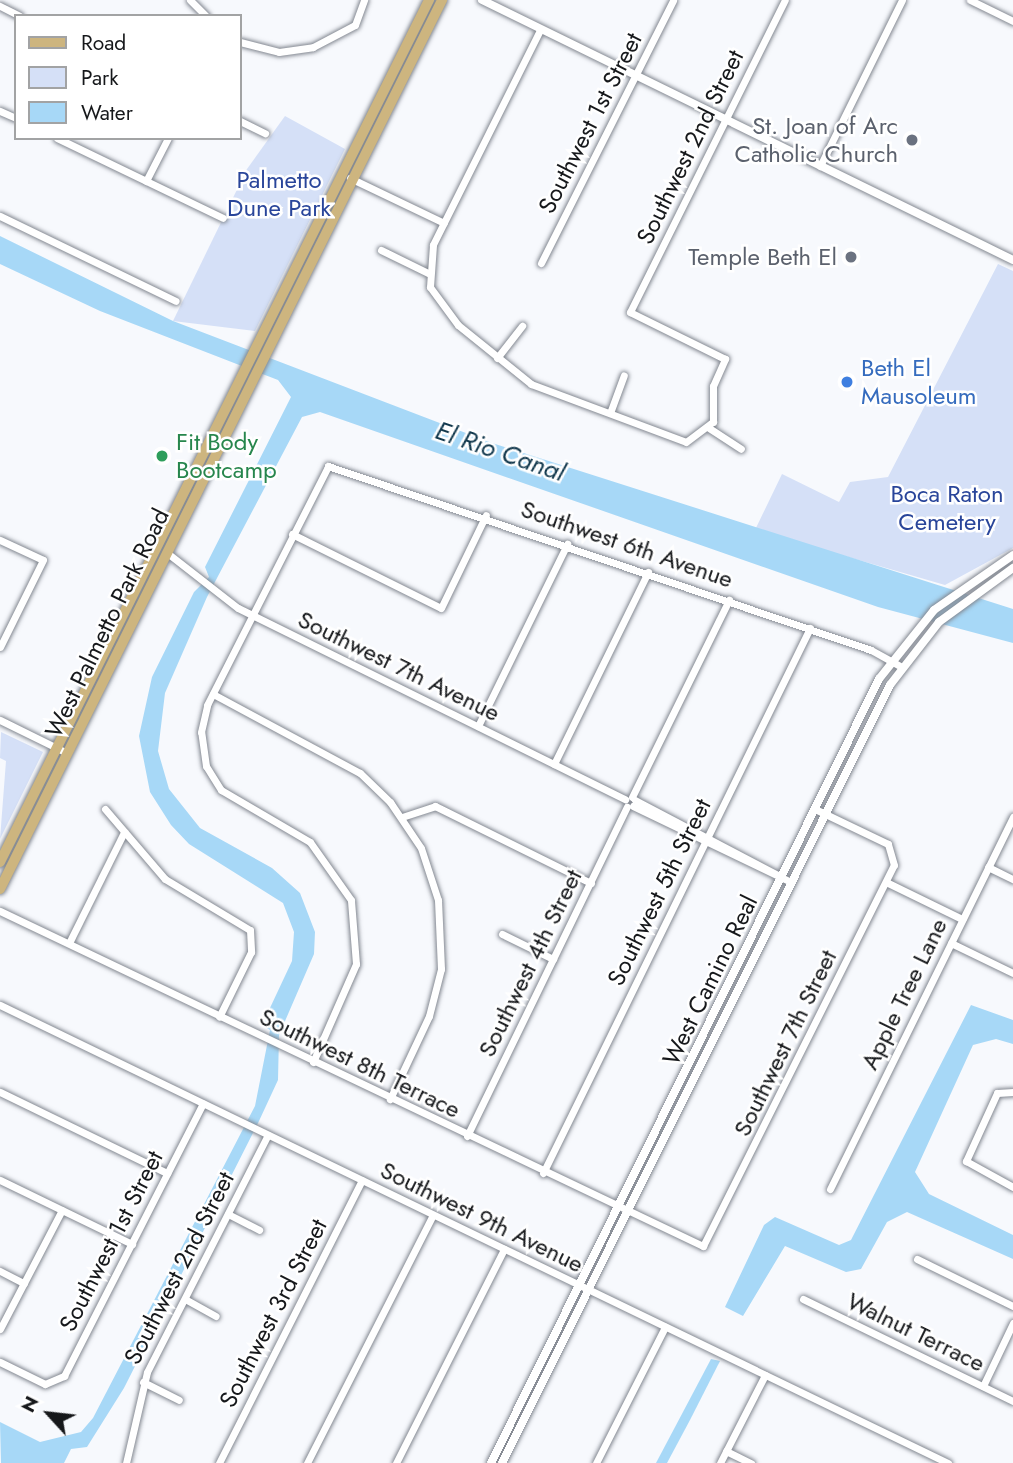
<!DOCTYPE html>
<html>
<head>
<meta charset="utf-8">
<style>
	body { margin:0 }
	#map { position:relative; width:1013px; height:1463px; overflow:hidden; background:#f7f9fd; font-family:Jost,sans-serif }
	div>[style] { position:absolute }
	.green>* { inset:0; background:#d5e0f7 }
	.water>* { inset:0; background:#a7d8f7 }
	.roads { filter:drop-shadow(0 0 2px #838891) drop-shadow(0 0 2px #838891) }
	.minor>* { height:7px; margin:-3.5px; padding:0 3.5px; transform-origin:3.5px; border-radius:3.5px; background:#fff }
	.tertiary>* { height:8px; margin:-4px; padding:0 4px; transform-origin:4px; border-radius:4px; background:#fff }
	.primary>* { height:10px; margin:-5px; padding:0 5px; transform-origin:5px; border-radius:5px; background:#cdb57f }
	.dots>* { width:19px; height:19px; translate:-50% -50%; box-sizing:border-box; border:4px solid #fff; border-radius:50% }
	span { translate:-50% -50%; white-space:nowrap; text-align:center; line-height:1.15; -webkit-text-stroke:5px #fff; paint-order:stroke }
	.street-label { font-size:24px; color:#16181b }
	.worship-label { font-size:24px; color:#5b616d }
	.right { translate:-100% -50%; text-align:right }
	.park-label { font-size:24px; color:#29459a }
	.shop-label { font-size:24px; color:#366cbe }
	.left { translate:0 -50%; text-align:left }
	.leisure-label { font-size:24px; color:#27864d }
	.water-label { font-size:26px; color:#11384d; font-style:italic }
	.legend { position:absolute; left:14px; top:14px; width:228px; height:126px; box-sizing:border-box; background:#fff; border:2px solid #a2a3a4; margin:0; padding:9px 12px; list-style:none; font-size:21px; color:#16181b }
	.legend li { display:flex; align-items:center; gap:14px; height:35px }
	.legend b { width:35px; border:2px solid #a2a3a4 }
	.north { position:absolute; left:14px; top:1379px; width:70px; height:70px; -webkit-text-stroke:5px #fff; paint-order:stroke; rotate:297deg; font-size:19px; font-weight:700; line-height:28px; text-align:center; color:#16181b }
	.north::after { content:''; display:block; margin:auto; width:24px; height:32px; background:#16181b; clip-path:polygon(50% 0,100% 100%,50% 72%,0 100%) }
</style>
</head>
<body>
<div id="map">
	<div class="green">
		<div style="clip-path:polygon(285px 116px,345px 149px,255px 331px,173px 321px,247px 169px)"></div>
		<div style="clip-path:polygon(998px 264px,1013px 271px,1013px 548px,945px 585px,755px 530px,782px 474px,839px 502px,850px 482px,888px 477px)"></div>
		<div style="clip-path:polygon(1px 732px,43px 752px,0 839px,6px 761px,0 758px)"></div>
	</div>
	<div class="water">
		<div style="clip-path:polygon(0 236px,173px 321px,492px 443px,1013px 609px,1013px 643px,878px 607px,320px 412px,302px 417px,207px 597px,165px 693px,158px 751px,169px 789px,200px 828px,272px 868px,300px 893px,315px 932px,314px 954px,279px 1035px,278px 1080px,259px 1121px,124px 1388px,87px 1447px,71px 1449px,64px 1463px,1px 1463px,0 1422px,40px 1442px,81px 1432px,93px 1418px,255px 1106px,270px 1030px,262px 1025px,292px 961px,294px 932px,283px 903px,189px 844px,171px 825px,150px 792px,139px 736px,152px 677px,194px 592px,209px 577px,205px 567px,291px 397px,278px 380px,100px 311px,0 264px)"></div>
		<div style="clip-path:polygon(971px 1005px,1013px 1020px,1013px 1044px,996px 1039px,973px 1045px,915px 1172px,929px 1194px,1013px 1235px,1013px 1259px,907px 1212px,887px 1222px,861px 1269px,846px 1272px,785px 1246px,743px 1316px,725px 1307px,764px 1225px,775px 1217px,839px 1245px,851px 1240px)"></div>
		<div style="clip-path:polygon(711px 1359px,720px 1361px,690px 1420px,667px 1463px,656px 1463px)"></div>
	</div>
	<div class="roads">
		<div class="minor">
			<div style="left:190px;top:0;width:23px;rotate:45deg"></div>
			<div style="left:970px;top:0;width:48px;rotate:26deg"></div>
			<div style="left:0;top:6px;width:22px;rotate:27deg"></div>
			<div style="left:540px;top:30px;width:240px;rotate:116.5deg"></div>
			<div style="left:433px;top:245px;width:42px;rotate:94.1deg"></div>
			<div style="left:430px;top:287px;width:47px;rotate:53.6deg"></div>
			<div style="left:458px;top:325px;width:94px;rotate:38.9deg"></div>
			<div style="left:531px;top:384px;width:165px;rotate:20.5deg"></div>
			<div style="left:686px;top:442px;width:34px;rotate:-37deg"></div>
			<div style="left:713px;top:422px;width:36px;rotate:-90deg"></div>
			<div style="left:713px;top:386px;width:30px;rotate:-66deg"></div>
			<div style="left:725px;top:359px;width:106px;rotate:-153.7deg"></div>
			<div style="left:630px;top:312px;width:348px;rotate:-63.6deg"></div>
			<div style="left:240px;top:42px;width:40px;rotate:14.4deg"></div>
			<div style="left:279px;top:52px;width:34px;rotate:-8deg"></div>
			<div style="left:313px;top:47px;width:47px;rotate:-27.6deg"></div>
			<div style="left:355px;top:25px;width:27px;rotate:-70deg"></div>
			<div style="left:0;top:111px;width:17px;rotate:24deg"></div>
			<div style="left:240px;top:121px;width:28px;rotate:26deg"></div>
			<div style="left:57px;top:138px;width:184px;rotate:25.7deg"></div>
			<div style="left:820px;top:166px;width:185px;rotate:-63.7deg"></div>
			<div style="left:350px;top:178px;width:104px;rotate:25.6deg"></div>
			<div style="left:146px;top:181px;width:48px;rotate:-62.9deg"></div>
			<div style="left:0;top:216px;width:195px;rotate:25.8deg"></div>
			<div style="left:381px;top:250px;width:52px;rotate:26.1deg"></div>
			<div style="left:541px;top:263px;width:294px;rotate:-63.3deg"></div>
			<div style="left:497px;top:358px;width:41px;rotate:-52deg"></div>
			<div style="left:610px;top:413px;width:40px;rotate:-69.8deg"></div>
			<div style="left:709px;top:428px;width:38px;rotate:33deg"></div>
			<div style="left:292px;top:534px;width:166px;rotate:26.4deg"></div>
			<div style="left:441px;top:608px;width:103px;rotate:-64.2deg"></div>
			<div style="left:0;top:540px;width:47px;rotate:24.9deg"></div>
			<div style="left:43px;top:560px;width:97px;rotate:116.3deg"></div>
			<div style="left:166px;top:552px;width:91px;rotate:37.9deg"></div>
			<div style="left:238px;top:608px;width:432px;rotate:26.3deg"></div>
			<div style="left:213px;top:694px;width:167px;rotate:28.3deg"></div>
			<div style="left:360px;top:773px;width:42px;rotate:44deg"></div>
			<div style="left:390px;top:802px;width:55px;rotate:56deg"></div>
			<div style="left:421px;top:848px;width:55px;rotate:71.9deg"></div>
			<div style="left:438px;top:900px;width:69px;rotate:87.5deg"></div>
			<div style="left:441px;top:969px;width:49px;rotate:104.3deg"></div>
			<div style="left:429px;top:1016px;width:92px;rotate:115.2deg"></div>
			<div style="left:0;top:720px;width:75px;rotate:26.2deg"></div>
			<div style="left:478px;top:726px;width:203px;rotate:-63.9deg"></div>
			<div style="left:554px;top:764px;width:214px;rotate:-63.9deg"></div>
			<div style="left:632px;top:797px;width:220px;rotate:-63.8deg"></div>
			<div style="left:635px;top:800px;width:164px;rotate:27.7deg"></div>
			<div style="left:633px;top:806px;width:175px;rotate:25.7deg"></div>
			<div style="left:105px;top:809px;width:92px;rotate:49.4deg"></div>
			<div style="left:165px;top:879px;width:99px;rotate:31deg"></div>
			<div style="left:250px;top:930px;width:22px;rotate:87deg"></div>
			<div style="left:251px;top:952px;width:72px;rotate:116.2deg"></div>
			<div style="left:402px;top:817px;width:35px;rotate:-18deg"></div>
			<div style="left:435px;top:806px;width:174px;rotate:26.3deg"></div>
			<div style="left:988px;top:867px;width:28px;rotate:26deg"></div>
			<div style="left:886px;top:882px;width:85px;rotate:26deg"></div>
			<div style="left:0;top:911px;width:779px;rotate:25.48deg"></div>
			<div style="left:703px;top:1246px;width:426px;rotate:-63.4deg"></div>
			<div style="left:894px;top:865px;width:22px;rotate:-106deg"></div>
			<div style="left:888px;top:844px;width:81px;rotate:-154.4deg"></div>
			<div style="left:502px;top:934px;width:57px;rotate:26.1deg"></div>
			<div style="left:69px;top:943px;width:124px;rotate:-63.6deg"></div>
			<div style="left:951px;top:943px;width:69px;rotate:25.8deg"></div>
			<div style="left:0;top:1005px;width:1053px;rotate:25.79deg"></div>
			<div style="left:313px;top:1062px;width:107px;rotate:-66.3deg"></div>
			<div style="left:356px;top:964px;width:64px;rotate:-94.5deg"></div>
			<div style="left:351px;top:900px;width:71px;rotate:-125.3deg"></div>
			<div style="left:310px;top:842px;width:103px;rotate:-149.7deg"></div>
			<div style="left:221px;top:790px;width:28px;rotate:-122deg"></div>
			<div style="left:206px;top:766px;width:34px;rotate:-98deg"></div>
			<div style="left:201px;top:732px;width:28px;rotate:-77deg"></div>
			<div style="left:207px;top:705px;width:268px;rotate:-63.1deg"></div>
			<div style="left:328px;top:466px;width:573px;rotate:18.72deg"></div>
			<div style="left:871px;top:650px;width:35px;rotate:29deg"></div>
			<div style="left:0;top:1092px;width:186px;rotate:25.9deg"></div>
			<div style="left:1013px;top:1092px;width:16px;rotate:176deg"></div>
			<div style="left:997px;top:1093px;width:75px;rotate:114.5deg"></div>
			<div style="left:966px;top:1161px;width:54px;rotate:29deg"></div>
			<div style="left:467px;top:1136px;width:366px;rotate:-64.1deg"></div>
			<div style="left:543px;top:1173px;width:607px;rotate:-63.9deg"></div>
			<div style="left:0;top:1180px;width:147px;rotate:25.9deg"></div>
			<div style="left:830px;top:1189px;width:415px;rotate:-63.8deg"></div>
			<div style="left:228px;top:1214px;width:35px;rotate:27deg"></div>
			<div style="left:917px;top:1259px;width:107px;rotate:26.1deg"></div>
			<div style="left:0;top:1271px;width:27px;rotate:27deg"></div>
			<div style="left:185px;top:1299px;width:35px;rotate:29deg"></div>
			<div style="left:803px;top:1299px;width:233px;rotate:25.9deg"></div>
			<div style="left:0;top:1329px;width:134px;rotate:-62.5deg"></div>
			<div style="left:0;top:1362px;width:50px;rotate:26.1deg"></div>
			<div style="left:45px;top:1384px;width:21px;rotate:-23deg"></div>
			<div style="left:64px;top:1376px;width:306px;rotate:-63deg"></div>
			<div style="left:143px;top:1382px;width:40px;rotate:26.6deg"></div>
			<div style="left:983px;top:1386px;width:70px;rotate:-64.5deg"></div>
			<div style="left:726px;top:1451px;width:28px;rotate:26deg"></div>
			<div style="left:126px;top:1463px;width:93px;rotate:-77deg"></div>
			<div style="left:147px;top:1372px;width:266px;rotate:-63deg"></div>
			<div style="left:219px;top:1463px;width:317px;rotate:-63.2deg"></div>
			<div style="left:307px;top:1463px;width:278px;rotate:-63.1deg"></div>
			<div style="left:396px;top:1463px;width:240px;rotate:-63.2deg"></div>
			<div style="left:596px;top:1463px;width:153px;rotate:-63.1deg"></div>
			<div style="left:720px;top:1463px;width:99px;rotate:-62.9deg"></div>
		</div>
		<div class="tertiary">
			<div style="left:482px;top:0;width:591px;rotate:26.09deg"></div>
			<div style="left:491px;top:1463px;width:875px;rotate:-63.67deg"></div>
			<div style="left:879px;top:679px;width:88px;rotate:-51.4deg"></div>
			<div style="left:934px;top:610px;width:96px;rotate:-34.8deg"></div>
			<div style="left:502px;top:1463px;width:869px;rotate:-63.49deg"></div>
			<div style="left:890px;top:685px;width:80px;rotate:-52.1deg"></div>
			<div style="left:939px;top:622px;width:92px;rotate:-36.1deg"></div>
		</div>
		<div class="primary">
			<div style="left:0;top:862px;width:963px;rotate:-63.54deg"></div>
			<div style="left:0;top:889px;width:993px;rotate:-63.56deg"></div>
		</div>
	</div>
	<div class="dots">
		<div style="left:912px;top:140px;background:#6b7280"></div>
		<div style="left:851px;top:257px;background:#6b7280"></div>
		<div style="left:847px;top:382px;background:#3f7fe0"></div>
		<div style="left:162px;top:456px;background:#2e9e5b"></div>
	</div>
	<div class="street-label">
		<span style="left:590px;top:123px;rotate:-63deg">Southwest 1st Street</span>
		<span style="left:690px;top:147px;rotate:-64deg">Southwest 2nd Street</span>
		<span style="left:627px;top:544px;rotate:19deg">Southwest 6th Avenue</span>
		<span style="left:107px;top:623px;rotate:-64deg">West Palmetto Park Road</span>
		<span style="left:399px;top:666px;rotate:26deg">Southwest 7th Avenue</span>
		<span style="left:659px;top:892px;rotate:-64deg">Southwest 5th Street</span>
		<span style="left:530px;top:963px;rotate:-64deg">Southwest 4th Street</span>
		<span style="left:710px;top:980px;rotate:-64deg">West Camino Real</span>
		<span style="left:904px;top:994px;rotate:-64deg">Apple Tree Lane</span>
		<span style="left:785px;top:1043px;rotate:-64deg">Southwest 7th Street</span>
		<span style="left:360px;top:1063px;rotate:26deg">Southwest 8th Terrace</span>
		<span style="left:482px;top:1217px;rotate:26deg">Southwest 9th Avenue</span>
		<span style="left:111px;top:1241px;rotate:-63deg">Southwest 1st Street</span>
		<span style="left:179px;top:1268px;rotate:-63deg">Southwest 2nd Street</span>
		<span style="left:273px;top:1313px;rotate:-63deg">Southwest 3rd Street</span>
		<span style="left:916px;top:1332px;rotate:26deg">Walnut Terrace</span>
	</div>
	<div class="worship-label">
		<span class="right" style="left:898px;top:140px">St. Joan of Arc<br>Catholic Church</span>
		<span class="right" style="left:837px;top:257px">Temple Beth El</span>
	</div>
	<div class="park-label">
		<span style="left:279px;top:194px">Palmetto<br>Dune Park</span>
		<span style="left:947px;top:508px">Boca Raton<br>Cemetery</span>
	</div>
	<div class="shop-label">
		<span class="left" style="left:861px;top:382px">Beth El<br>Mausoleum</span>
	</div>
	<div class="leisure-label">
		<span class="left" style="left:176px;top:456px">Fit Body<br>Bootcamp</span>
	</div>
	<div class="water-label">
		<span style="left:500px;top:452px;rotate:19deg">El Rio Canal</span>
	</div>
	<ul class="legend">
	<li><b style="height:9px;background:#cdb57f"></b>Road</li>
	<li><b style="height:19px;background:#d5e0f7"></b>Park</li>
	<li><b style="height:19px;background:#a7d8f7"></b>Water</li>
	</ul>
	<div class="north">N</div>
</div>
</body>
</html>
